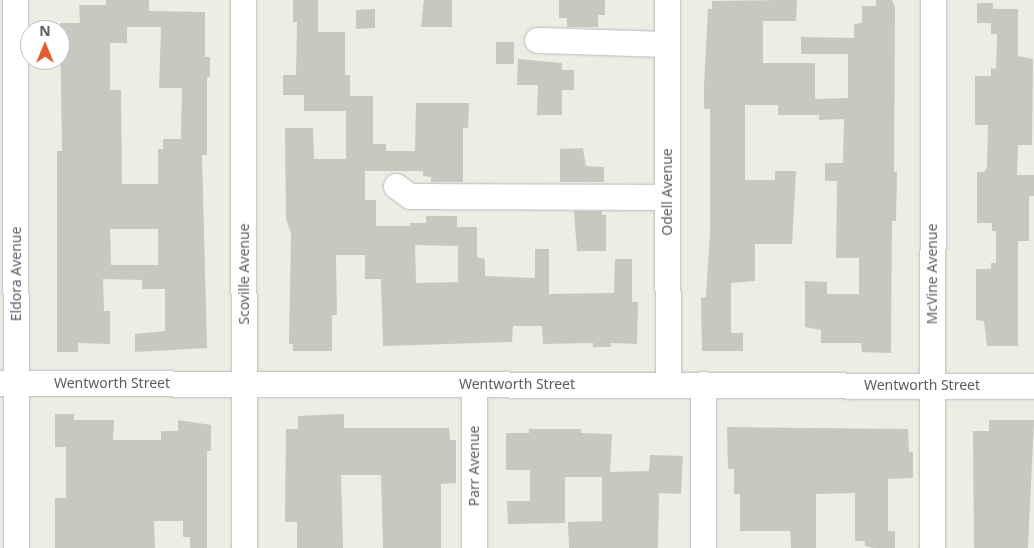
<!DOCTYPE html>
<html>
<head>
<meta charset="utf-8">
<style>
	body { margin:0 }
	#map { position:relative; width:1034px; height:548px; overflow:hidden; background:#edede3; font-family:"Noto Sans",sans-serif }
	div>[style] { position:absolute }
	.building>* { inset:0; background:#c8c7c0 }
	.roads { filter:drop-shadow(0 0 1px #b8babf) drop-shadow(0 0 1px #b8babf) }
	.minor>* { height:25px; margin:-12.5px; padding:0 12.5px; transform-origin:12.5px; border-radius:12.5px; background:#fff }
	span { translate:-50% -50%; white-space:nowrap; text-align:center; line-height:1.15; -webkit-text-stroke:4px #fff; paint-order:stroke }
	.street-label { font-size:14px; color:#5b5d63 }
	.north { position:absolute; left:20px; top:20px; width:50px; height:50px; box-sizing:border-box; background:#fff; border:1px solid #bdbec1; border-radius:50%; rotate:0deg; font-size:14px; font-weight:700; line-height:20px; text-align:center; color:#5b5d63 }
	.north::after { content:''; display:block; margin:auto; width:18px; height:22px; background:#e25d34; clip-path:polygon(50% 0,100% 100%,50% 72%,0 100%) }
</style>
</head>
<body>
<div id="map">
	<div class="building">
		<div style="clip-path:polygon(evenodd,106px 0,149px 0,149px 11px,205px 12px,205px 57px,210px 57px,210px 77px,207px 77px,207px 155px,202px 155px,207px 348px,135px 352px,135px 334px,165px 331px,165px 289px,142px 289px,142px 280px,103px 279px,104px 311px,110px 311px,110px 344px,78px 343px,78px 352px,57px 352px,57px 151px,62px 151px,60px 23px,80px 23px,79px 5px,106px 5px,106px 0,127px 27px,161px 27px,159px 88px,182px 88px,181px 139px,163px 139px,163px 149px,158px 149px,158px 184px,122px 184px,121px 90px,110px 90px,110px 43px,127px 43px,127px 27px,106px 0,110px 229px,158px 229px,158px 265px,111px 265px,110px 229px)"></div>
		<div style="clip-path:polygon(evenodd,293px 0,318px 0,318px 32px,345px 32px,345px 75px,350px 75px,350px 96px,373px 96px,373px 144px,386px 144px,386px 151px,415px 151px,416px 103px,469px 103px,468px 128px,463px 128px,463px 182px,431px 182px,431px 177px,423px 176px,423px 171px,365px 171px,365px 200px,376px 200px,376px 226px,410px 226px,410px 223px,426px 223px,426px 216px,457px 216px,457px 227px,477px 227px,477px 257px,485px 259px,485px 276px,535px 278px,535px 249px,549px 249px,549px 294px,614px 293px,615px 259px,632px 259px,632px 302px,638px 302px,637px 344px,611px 343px,611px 347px,593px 347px,593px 343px,543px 344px,542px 326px,513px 326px,512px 342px,383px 346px,381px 279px,365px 279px,365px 255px,336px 255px,337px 315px,332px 315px,332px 351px,293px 351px,293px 344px,289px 344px,291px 233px,286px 219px,285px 128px,313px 128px,314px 159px,346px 159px,346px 111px,304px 111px,304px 95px,283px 95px,283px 75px,296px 75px,297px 22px,293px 22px,293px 0,415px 245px,458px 246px,458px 282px,416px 283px,415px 245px)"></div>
		<div style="clip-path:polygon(424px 0,452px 0,452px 27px,421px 27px)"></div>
		<div style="clip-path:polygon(559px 0,605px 0,605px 15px,598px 15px,598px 27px,567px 27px,567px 18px,559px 18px)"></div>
		<div style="clip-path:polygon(778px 0,797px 0,796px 21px,763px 21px,763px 63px,815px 63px,815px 99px,848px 98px,848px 54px,801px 54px,801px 37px,854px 38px,854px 24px,862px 23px,862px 6px,876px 6px,876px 0,892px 0,895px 7px,894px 172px,897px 172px,896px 221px,892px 221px,891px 353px,862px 352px,861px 343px,821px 343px,821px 330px,805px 327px,805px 281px,827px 282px,827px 294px,859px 294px,859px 258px,836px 258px,837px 181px,825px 181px,825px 163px,843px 163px,844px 119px,819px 120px,819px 115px,778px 115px,778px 105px,745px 105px,745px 180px,775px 180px,775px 171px,796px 171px,792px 244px,755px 244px,755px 281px,731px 283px,731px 333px,743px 333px,743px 351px,702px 351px,701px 298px,706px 297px,710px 233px,710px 109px,704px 109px,704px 86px,708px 9px,712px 9px,712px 1px)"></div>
		<div style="clip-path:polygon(977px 3px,993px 3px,993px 9px,1018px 9px,1018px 56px,1033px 59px,1032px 145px,1018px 145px,1017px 175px,1034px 175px,1034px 196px,1029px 196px,1029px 241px,1018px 241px,1018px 346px,987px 346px,984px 321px,976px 320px,976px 269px,991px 269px,991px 263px,996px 263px,996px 231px,992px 231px,992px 223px,977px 223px,977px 172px,984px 172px,987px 167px,988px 125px,975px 125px,975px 76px,991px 76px,991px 68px,996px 69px,997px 34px,991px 34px,991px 23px,977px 23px)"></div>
		<div style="clip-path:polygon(375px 9px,375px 28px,356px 29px,356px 10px)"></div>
		<div style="clip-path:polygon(496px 42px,514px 42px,514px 64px,496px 64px)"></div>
		<div style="clip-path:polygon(518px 59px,562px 63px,562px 70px,574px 70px,574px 90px,562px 90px,562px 115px,537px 115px,538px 85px,517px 85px)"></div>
		<div style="clip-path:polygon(583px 148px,586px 166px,604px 167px,604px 182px,560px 182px,560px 149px)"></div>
		<div style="clip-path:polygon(574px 211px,602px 211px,602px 215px,606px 215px,606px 251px,577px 251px)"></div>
		<div style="clip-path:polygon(55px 414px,74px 414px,74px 420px,114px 420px,113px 440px,161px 440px,161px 431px,178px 431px,178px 420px,211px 425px,211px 451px,207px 451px,207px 548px,190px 548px,190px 537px,183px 537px,183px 521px,154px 521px,155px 548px,55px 548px,55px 498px,66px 498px,66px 447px,55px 447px)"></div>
		<div style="clip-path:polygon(344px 414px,344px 428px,449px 428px,450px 440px,456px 440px,456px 483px,441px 484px,441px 548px,383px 548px,381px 475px,341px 475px,343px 548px,297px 548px,297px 522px,285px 522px,286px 429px,298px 429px,298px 416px)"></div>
		<div style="clip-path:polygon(989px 420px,1034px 420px,1028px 548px,974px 548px,973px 431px,989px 431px)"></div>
		<div style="clip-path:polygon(727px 427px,908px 429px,909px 452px,913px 452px,913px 478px,888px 479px,888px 531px,895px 531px,895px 548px,875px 548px,865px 546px,865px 541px,855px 541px,855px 493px,816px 494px,816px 548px,791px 548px,790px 531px,740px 531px,740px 494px,734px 494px,734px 469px,728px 469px)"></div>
		<div style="clip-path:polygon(529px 429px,581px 429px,581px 433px,612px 434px,610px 472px,649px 471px,650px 455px,683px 456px,681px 494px,659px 493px,658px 548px,569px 548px,568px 522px,602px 521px,602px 477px,565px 477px,565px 523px,508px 524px,507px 501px,530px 501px,530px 470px,506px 470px,506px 433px,529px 433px)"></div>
	</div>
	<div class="roads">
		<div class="minor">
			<div style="left:15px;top:0;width:548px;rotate:89.9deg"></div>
			<div style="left:243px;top:0;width:548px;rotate:89.9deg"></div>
			<div style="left:667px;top:0;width:384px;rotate:89.9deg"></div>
			<div style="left:537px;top:40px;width:130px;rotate:1.8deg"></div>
			<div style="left:396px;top:186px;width:17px;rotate:36deg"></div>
			<div style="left:410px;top:196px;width:257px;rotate:0.2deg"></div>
			<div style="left:0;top:383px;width:1034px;rotate:0.17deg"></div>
			<div style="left:474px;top:384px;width:164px;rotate:90deg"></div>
			<div style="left:703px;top:548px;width:164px;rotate:-90deg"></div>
			<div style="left:932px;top:548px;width:548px;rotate:-89.9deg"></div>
		</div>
	</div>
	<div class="street-label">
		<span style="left:667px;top:192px;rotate:-90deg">Odell Avenue</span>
		<span style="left:16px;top:274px;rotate:-90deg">Eldora Avenue</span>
		<span style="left:244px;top:274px;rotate:-90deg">Scoville Avenue</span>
		<span style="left:932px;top:274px;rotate:-90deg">McVine Avenue</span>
		<span style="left:112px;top:383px">Wentworth Street</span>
		<span style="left:517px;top:384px">Wentworth Street</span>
		<span style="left:922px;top:385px">Wentworth Street</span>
		<span style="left:474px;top:466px;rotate:-90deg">Parr Avenue</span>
	</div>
	<div class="north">N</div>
</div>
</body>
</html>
